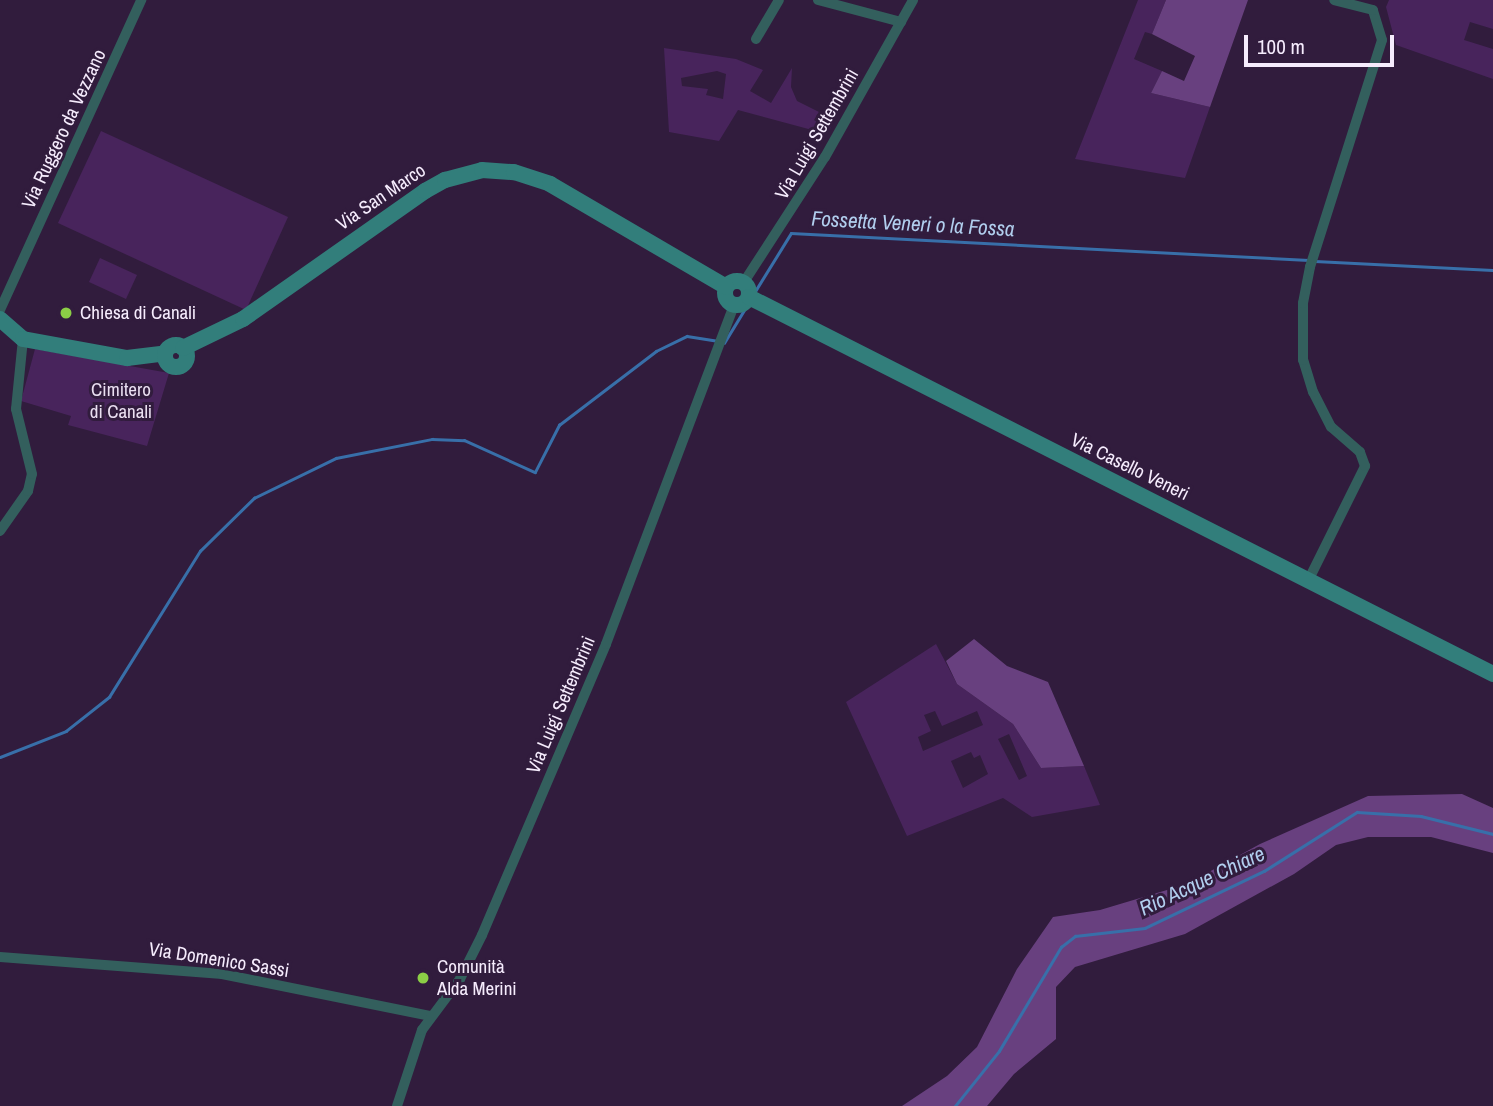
<!DOCTYPE html>
<html>
<head>
<meta charset="utf-8">
<style>
	body { margin:0 }
	#map { position:relative; width:1493px; height:1106px; overflow:hidden; background:#311c3d; font-family:"Archivo Narrow",sans-serif }
	div>[style] { position:absolute }
	.green>* { inset:0; background:#48245c }
	.forest>* { inset:0; background:#68407f }
	.stream>* { height:2.5px; margin:-1.25px; padding:0 1.25px; transform-origin:1.25px; border-radius:1.25px; background:#386fa9 }
	.street>* { height:10px; margin:-5px; padding:0 5px; transform-origin:5px; border-radius:5px; background:#335f5d }
	.secondary>* { height:16px; margin:-8px; padding:0 8px; transform-origin:8px; border-radius:8px; background:#327e7b }
	.secondary>.ring { margin:-8px; padding:0; box-sizing:content-box; background:none; border:16px solid #327e7b; border-radius:50% }
	.dots>* { width:19px; height:19px; translate:-50% -50%; box-sizing:border-box; border:4px solid #311c3d; border-radius:50% }
	span { translate:-50% -50%; white-space:nowrap; text-align:center; line-height:1.15; -webkit-text-stroke:6px #311c3d; paint-order:stroke }
	.street-label { font-size:19px; color:#f6ecfd }
	.poi-label { font-size:19px; color:#f6ecfd }
	.left { translate:0 -50%; text-align:left }
	.park-label { font-size:19px; color:#eadff1 }
	.water-label { font-size:21px; color:#b1ceee; font-style:italic }
	.scale { position:absolute; left:1244px; top:35px; width:150px; height:32px; box-sizing:border-box; border:4px solid #f6ecfd; border-top:0; padding-left:9px; font-size:21px; line-height:24px; white-space:nowrap; color:#f6ecfd; -webkit-text-stroke:5px #311c3d; paint-order:stroke }
</style>
</head>
<body>
<div id="map">
	<div class="green">
		<div style="clip-path:polygon(1138px 0,1166px 0,1152px 34px,1145px 32px,1134px 59px,1162px 71px,1151px 93px,1210px 107px,1185px 178px,1075px 159px)"></div>
		<div style="clip-path:polygon(1389px 0,1493px 0,1493px 29px,1470px 22px,1464px 40px,1493px 49px,1493px 79px,1396px 45px,1386px 7px)"></div>
		<div style="clip-path:polygon(evenodd,664px 48px,736px 59px,763px 70px,750px 91px,771px 103px,792px 68px,791px 87px,797px 101px,835px 120px,827px 134px,738px 110px,719px 141px,669px 132px,664px 48px,717px 71px,726px 74px,723px 99px,706px 95px,708px 89px,682px 86px,681px 78px,717px 71px)"></div>
		<div style="clip-path:polygon(101px 131px,288px 217px,246px 310px,58px 223px)"></div>
		<div style="clip-path:polygon(100px 258px,137px 275px,126px 299px,89px 282px)"></div>
		<div style="clip-path:polygon(35px 349px,169px 373px,147px 446px,68px 425px,71px 416px,21px 401px)"></div>
		<div style="clip-path:polygon(evenodd,936px 644px,957px 684px,1013px 724px,1041px 768px,1084px 766px,1100px 805px,1032px 817px,1003px 798px,907px 836px,846px 702px,936px 644px,935px 711px,942px 726px,977px 711px,983px 725px,923px 751px,918px 737px,931px 731px,924px 715px,935px 711px,936px 644px,1009px 734px,1027px 776px,1019px 780px,998px 739px,1009px 734px,936px 644px,971px 752px,974px 758px,980px 755px,988px 774px,963px 788px,951px 761px,971px 752px)"></div>
	</div>
	<div class="forest">
		<div style="clip-path:polygon(1166px 0,1248px 0,1210px 107px,1151px 93px,1162px 71px,1184px 81px,1195px 56px,1152px 34px)"></div>
		<div style="clip-path:polygon(974px 639px,1007px 666px,1048px 682px,1084px 766px,1041px 768px,1013px 724px,957px 684px,946px 661px)"></div>
		<div style="clip-path:polygon(1462px 794px,1493px 808px,1493px 853px,1431px 837px,1368px 837px,1336px 845px,1294px 874px,1185px 934px,1075px 967px,1056px 987px,1056px 1039px,1014px 1074px,987px 1106px,902px 1106px,947px 1076px,977px 1047px,1017px 969px,1053px 917px,1100px 910px,1187px 884px,1260px 844px,1368px 796px)"></div>
	</div>
	<div class="stream">
		<div style="left:1315px;top:261px;width:178px;rotate:2.9deg"></div>
		<div style="left:754px;top:293px;width:70px;rotate:-58.3deg"></div>
		<div style="left:791px;top:233px;width:518px;rotate:2.99deg"></div>
		<div style="left:724px;top:343px;width:48px;rotate:-58.6deg"></div>
		<div style="left:0;top:757px;width:71px;rotate:-21.5deg"></div>
		<div style="left:66px;top:731px;width:55px;rotate:-38.3deg"></div>
		<div style="left:109px;top:697px;width:172px;rotate:-58.1deg"></div>
		<div style="left:200px;top:551px;width:76px;rotate:-44.5deg"></div>
		<div style="left:254px;top:498px;width:91px;rotate:-26deg"></div>
		<div style="left:336px;top:458px;width:98px;rotate:-11.2deg"></div>
		<div style="left:432px;top:439px;width:32px;rotate:2deg"></div>
		<div style="left:464px;top:440px;width:78px;rotate:24.3deg"></div>
		<div style="left:535px;top:472px;width:53px;rotate:-62.9deg"></div>
		<div style="left:559px;top:425px;width:122px;rotate:-37.3deg"></div>
		<div style="left:656px;top:351px;width:34px;rotate:-26deg"></div>
		<div style="left:687px;top:336px;width:30px;rotate:9deg"></div>
		<div style="left:955px;top:1106px;width:70px;rotate:-51.3deg"></div>
		<div style="left:999px;top:1051px;width:121px;rotate:-59.2deg"></div>
		<div style="left:1061px;top:947px;width:18px;rotate:-38deg"></div>
		<div style="left:1075px;top:936px;width:70px;rotate:-6.5deg"></div>
		<div style="left:1145px;top:928px;width:132px;rotate:-25.6deg"></div>
		<div style="left:1264px;top:871px;width:110px;rotate:-32.4deg"></div>
		<div style="left:1357px;top:812px;width:64px;rotate:3.6deg"></div>
		<div style="left:1421px;top:816px;width:74px;rotate:14deg"></div>
	</div>
	<div class="street">
		<div style="left:818px;top:0;width:86px;rotate:14.8deg"></div>
		<div style="left:756px;top:39px;width:45px;rotate:-59.5deg"></div>
		<div style="left:744px;top:282px;width:149px;rotate:-57.1deg"></div>
		<div style="left:825px;top:157px;width:180px;rotate:-60.7deg"></div>
		<div style="left:0;top:310px;width:341px;rotate:-65.5deg"></div>
		<div style="left:0;top:531px;width:49px;rotate:-55deg"></div>
		<div style="left:28px;top:491px;width:17px;rotate:-77deg"></div>
		<div style="left:32px;top:474px;width:67px;rotate:-103.8deg"></div>
		<div style="left:16px;top:409px;width:70px;rotate:-84.3deg"></div>
		<div style="left:1310px;top:577px;width:124px;rotate:-63.6deg"></div>
		<div style="left:1365px;top:466px;width:15px;rotate:-110deg"></div>
		<div style="left:1360px;top:452px;width:38px;rotate:-139deg"></div>
		<div style="left:1331px;top:427px;width:39px;rotate:-117deg"></div>
		<div style="left:1313px;top:392px;width:34px;rotate:-107deg"></div>
		<div style="left:1303px;top:360px;width:57px;rotate:-90deg"></div>
		<div style="left:1303px;top:303px;width:37px;rotate:-79deg"></div>
		<div style="left:1310px;top:267px;width:238px;rotate:-72.4deg"></div>
		<div style="left:1382px;top:40px;width:31px;rotate:-107deg"></div>
		<div style="left:1373px;top:10px;width:40px;rotate:-165.6deg"></div>
		<div style="left:0;top:957px;width:223px;rotate:4.4deg"></div>
		<div style="left:222px;top:974px;width:212px;rotate:11.4deg"></div>
		<div style="left:397px;top:1106px;width:80px;rotate:-71.8deg"></div>
		<div style="left:422px;top:1030px;width:64px;rotate:-53.3deg"></div>
		<div style="left:460px;top:979px;width:49px;rotate:-63.4deg"></div>
		<div style="left:482px;top:935px;width:316px;rotate:-66.9deg"></div>
		<div style="left:606px;top:644px;width:362px;rotate:-69.3deg"></div>
	</div>
	<div class="secondary">
		<div class="ring" style="left:725px;top:281px;width:8px;height:8px"></div>
		<div style="left:749px;top:297px;width:834px;rotate:26.87deg"></div>
		<div style="left:0;top:319px;width:30px;rotate:41deg"></div>
		<div style="left:23px;top:339px;width:106px;rotate:10.4deg"></div>
		<div style="left:127px;top:358px;width:38px;rotate:-7deg"></div>
		<div class="ring" style="left:165px;top:345px;width:6px;height:6px"></div>
		<div style="left:183px;top:348px;width:67px;rotate:-25.8deg"></div>
		<div style="left:243px;top:319px;width:223px;rotate:-35.1deg"></div>
		<div style="left:425px;top:191px;width:23px;rotate:-29deg"></div>
		<div style="left:445px;top:180px;width:38px;rotate:-15deg"></div>
		<div style="left:482px;top:170px;width:32px;rotate:4deg"></div>
		<div style="left:514px;top:172px;width:38px;rotate:18deg"></div>
		<div style="left:550px;top:184px;width:204px;rotate:30.3deg"></div>
	</div>
	<div class="dots">
		<div style="left:66px;top:313px;background:#8bce46"></div>
		<div style="left:423px;top:978px;background:#8bce46"></div>
	</div>
	<div class="street-label">
		<span style="left:64px;top:129px;rotate:-65deg">Via Ruggero da Vezzano</span>
		<span style="left:817px;top:134px;rotate:-60deg">Via Luigi Settembrini</span>
		<span style="left:381px;top:197px;rotate:-34deg">Via San Marco</span>
		<span style="left:1130px;top:467px;rotate:26deg">Via Casello Veneri</span>
		<span style="left:561px;top:705px;rotate:-67deg">Via Luigi Settembrini</span>
		<span style="left:219px;top:960px;rotate:9deg">Via Domenico Sassi</span>
	</div>
	<div class="poi-label">
		<span class="left" style="left:80px;top:313px">Chiesa di Canali</span>
		<span class="left" style="left:437px;top:978px">Comunità<br>Alda Merini</span>
	</div>
	<div class="park-label">
		<span style="left:121px;top:401px">Cimitero<br>di Canali</span>
	</div>
	<div class="water-label">
		<span style="left:913px;top:224px;rotate:3deg">Fossetta Veneri o la Fossa</span>
		<span style="left:1202px;top:881px;rotate:-25deg">Rio Acque Chiare</span>
	</div>
	<div class="scale">100 m</div>
</div>
</body>
</html>
